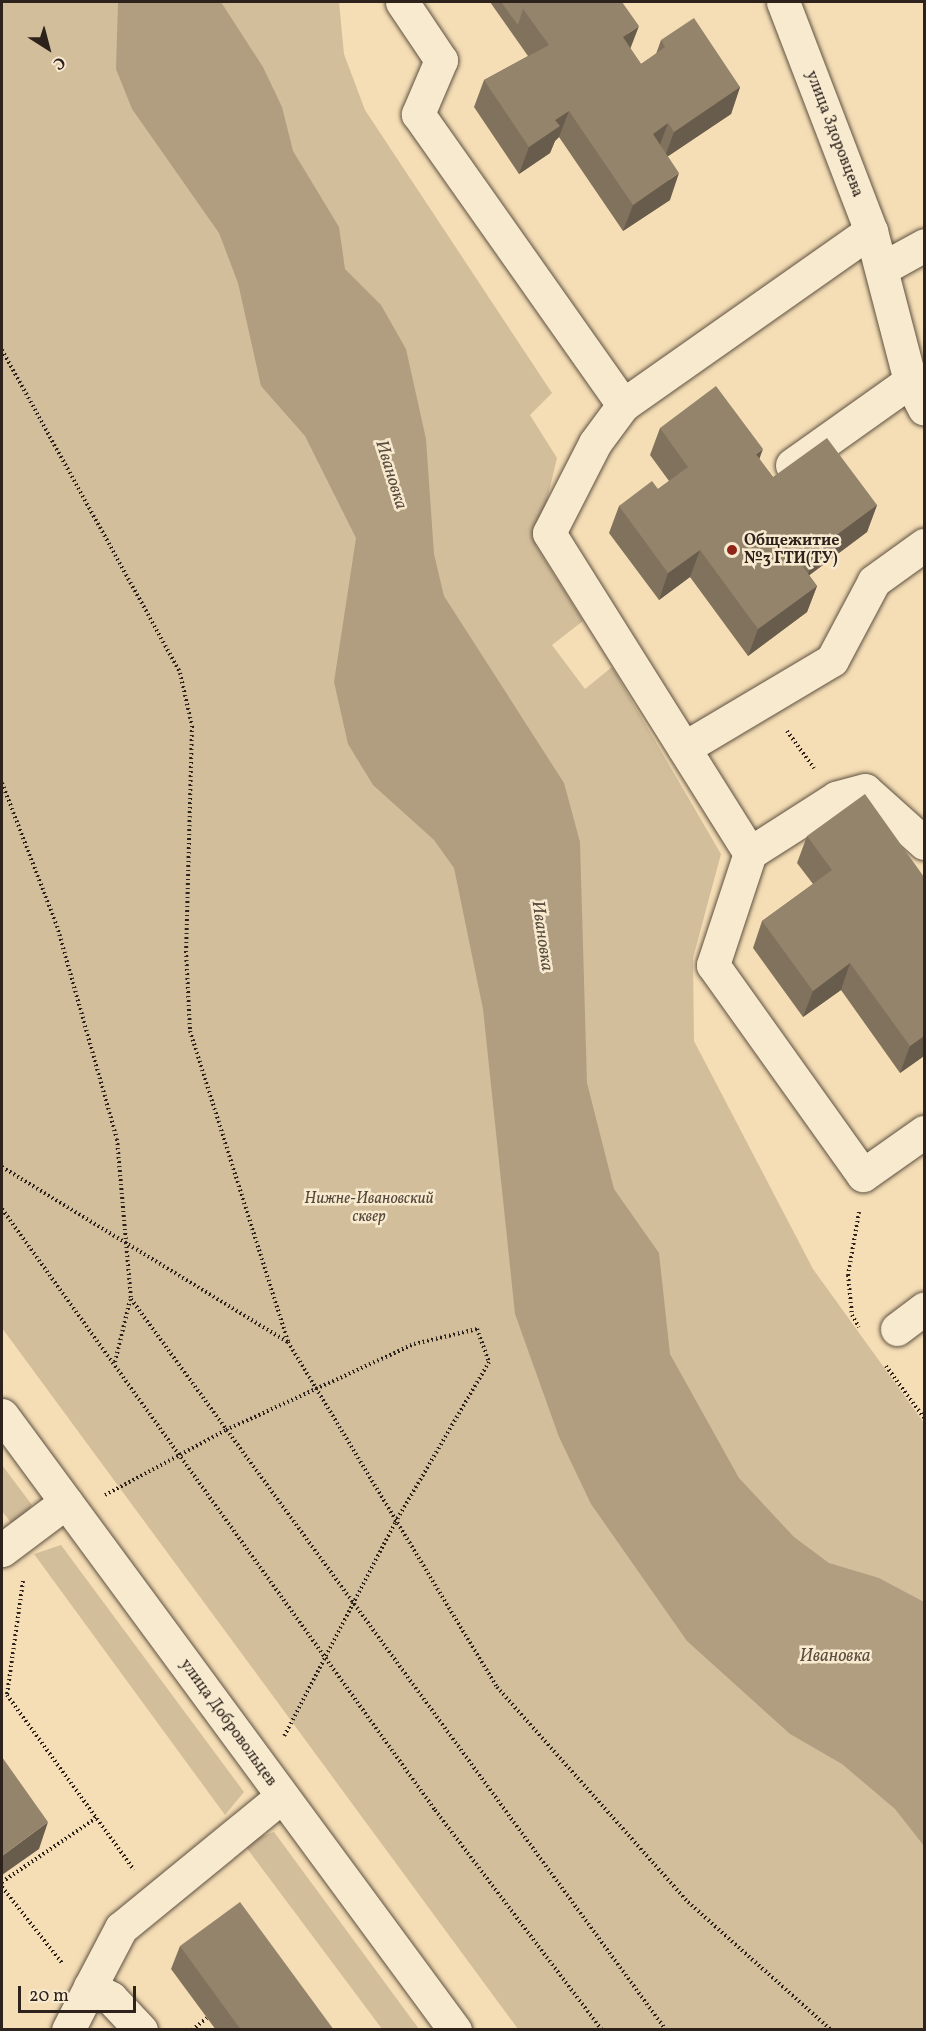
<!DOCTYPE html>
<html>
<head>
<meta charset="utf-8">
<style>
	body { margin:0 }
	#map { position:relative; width:926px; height:2031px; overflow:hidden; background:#f5deb5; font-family:Vollkorn,serif }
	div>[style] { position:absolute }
	.green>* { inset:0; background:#d3be9b }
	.water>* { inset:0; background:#b19e81 }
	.path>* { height:4px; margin-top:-2px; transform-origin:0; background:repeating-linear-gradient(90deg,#2d221c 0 1.5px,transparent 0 4.5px) }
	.roads { filter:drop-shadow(0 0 2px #5f5142) drop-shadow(0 0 2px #5f5142) }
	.minor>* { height:33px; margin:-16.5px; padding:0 16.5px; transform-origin:16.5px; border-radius:16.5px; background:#f8eacf }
	.wall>* { inset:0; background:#80725d }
	.shaded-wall>* { inset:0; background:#685c4c }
	.building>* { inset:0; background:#95846c }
	.dots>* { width:16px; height:16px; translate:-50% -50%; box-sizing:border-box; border:3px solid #f8eacf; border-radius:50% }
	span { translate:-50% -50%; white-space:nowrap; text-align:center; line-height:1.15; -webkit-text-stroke:5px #f8eacf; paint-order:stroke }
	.street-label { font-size:16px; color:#2d221c }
	.poi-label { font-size:16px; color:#2d221c; font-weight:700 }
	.left { translate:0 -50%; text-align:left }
	.park-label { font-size:16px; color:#56493c; font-style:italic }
	.water-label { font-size:18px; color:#5b4d3f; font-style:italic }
	.frame { position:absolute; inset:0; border:3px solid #2d221c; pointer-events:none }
	.north { position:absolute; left:18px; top:18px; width:60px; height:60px; -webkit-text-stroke:4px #f8eacf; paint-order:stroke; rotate:144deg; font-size:16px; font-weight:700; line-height:24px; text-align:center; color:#2d221c }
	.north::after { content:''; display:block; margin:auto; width:21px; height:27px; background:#2d221c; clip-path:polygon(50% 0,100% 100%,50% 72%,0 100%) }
	.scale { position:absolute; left:18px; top:1986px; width:118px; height:27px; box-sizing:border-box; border:3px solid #2d221c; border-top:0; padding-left:8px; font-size:18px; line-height:21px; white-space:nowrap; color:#2d221c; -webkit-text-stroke:4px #f8eacf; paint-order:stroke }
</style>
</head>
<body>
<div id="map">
	<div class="green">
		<div style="clip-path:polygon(2px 2px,339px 2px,344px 54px,365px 110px,552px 393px,530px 415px,557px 458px,536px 546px,583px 621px,552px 645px,585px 689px,612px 667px,721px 854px,693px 958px,694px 1041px,813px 1269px,924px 1423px,924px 2029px,518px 2029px,2px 1328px)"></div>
		<div style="clip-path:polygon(2px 1465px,32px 1505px,16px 1529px,2px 1511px)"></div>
		<div style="clip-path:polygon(61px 1545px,244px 1792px,225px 1815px,34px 1554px)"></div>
		<div style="clip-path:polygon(274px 1832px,419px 2029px,382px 2029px,243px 1843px)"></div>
	</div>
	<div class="water">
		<div style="clip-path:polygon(118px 2px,221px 2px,263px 67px,282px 107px,293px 151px,339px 227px,345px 269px,381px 305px,406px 349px,426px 439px,434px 554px,444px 596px,564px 783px,580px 842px,587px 1083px,614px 1189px,659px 1253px,670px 1354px,739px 1478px,794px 1537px,829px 1563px,879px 1578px,924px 1602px,924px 1846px,895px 1809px,842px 1764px,790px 1734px,687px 1641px,591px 1504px,559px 1437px,515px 1314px,483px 1009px,454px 868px,434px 840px,373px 785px,348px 744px,334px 682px,356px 538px,305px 436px,261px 386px,238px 283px,219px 233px,132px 109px,116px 69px)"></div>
	</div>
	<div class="path">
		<div style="left:2px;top:350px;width:369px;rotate:61.1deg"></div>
		<div style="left:180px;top:673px;width:54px;rotate:77.2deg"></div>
		<div style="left:192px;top:726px;width:225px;rotate:91.5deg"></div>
		<div style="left:186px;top:951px;width:80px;rotate:87.1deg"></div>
		<div style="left:190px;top:1031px;width:326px;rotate:72.5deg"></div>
		<div style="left:288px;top:1342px;width:403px;rotate:58.8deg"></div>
		<div style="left:497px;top:1687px;width:288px;rotate:48.4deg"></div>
		<div style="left:688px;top:1902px;width:192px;rotate:41.8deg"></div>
		<div style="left:787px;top:731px;width:46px;rotate:53.9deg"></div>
		<div style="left:2px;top:783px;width:153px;rotate:69deg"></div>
		<div style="left:57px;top:926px;width:221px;rotate:74.3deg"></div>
		<div style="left:117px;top:1139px;width:161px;rotate:85deg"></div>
		<div style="left:131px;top:1299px;width:906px;rotate:53.8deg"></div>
		<div style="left:2px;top:1167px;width:335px;rotate:31.5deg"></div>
		<div style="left:2px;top:1209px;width:741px;rotate:54.23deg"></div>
		<div style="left:435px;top:1810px;width:276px;rotate:52.8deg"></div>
		<div style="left:859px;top:1212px;width:64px;rotate:99.9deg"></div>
		<div style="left:848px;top:1275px;width:40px;rotate:84.3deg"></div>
		<div style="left:852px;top:1315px;width:14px;rotate:60deg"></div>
		<div style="left:115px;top:1362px;width:64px;rotate:-76.4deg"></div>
		<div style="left:886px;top:1366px;width:64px;rotate:53.8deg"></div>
		<div style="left:105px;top:1495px;width:137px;rotate:-28.2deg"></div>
		<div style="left:226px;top:1430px;width:207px;rotate:-24.6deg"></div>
		<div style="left:414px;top:1344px;width:65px;rotate:-13.4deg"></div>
		<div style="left:477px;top:1329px;width:35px;rotate:70deg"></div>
		<div style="left:489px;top:1362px;width:186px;rotate:120.3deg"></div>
		<div style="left:395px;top:1523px;width:240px;rotate:117.5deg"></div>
		<div style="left:23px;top:1581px;width:115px;rotate:98deg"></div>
		<div style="left:7px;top:1695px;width:216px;rotate:54deg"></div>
		<div style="left:2px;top:1882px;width:114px;rotate:-34.2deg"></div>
		<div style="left:2px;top:1887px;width:97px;rotate:51.7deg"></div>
		<div style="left:192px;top:2030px;width:19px;rotate:-39deg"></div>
	</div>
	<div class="roads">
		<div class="minor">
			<div style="left:402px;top:2px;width:70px;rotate:56.1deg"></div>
			<div style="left:441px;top:60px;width:59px;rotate:113.1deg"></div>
			<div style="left:418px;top:114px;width:356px;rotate:54.8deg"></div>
			<div style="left:623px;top:405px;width:303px;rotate:-35.1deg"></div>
			<div style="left:783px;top:2px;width:245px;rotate:69deg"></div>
			<div style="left:871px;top:231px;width:155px;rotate:75.4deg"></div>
			<div style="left:910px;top:381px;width:31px;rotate:63deg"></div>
			<div style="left:892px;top:263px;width:37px;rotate:-29deg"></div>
			<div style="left:623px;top:405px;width:47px;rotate:126.4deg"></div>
			<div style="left:595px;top:443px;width:101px;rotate:117.1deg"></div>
			<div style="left:549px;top:533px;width:378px;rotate:57.9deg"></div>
			<div style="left:792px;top:465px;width:145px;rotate:-35.4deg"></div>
			<div style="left:684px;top:748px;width:172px;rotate:-30.7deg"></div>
			<div style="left:832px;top:660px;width:89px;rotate:-62deg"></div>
			<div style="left:874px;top:581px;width:62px;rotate:-35.8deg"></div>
			<div style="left:924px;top:843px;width:79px;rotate:-138.1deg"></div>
			<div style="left:865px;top:790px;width:30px;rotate:165deg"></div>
			<div style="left:836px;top:798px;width:102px;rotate:147.4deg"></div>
			<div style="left:750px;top:853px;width:118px;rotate:108.3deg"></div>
			<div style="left:713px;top:965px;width:258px;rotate:54.5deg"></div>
			<div style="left:863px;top:1175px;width:75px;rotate:-35.2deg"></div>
			<div style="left:897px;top:1329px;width:34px;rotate:-37deg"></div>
			<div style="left:2px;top:1415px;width:764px;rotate:53.63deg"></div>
			<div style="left:2px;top:1550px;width:80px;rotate:-36.9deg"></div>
			<div style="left:68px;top:2030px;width:48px;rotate:-62.9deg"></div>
			<div style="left:141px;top:2030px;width:44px;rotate:-133.2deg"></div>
			<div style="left:111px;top:1998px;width:24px;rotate:-152deg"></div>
			<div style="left:90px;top:1987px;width:67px;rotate:-62.3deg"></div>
			<div style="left:121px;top:1928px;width:208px;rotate:-39.3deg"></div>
		</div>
	</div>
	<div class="wall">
		<div style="clip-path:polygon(490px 2px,622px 2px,630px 48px,641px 64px,656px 54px,661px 40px,740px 87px,731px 114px,668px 156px,670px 200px,623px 231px,559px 137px,555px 141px,550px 153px,519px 174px,474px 107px,484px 80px,528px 56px)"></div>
		<div style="clip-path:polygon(660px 428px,759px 459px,773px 477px,877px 505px,867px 532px,809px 575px,817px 586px,807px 612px,748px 656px,690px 577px,659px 600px,609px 533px,619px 506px,658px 489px,669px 481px,650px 455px)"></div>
		<div style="clip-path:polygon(807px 836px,924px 877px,924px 1056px,900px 1073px,841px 990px,803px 1017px,753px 948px,762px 921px,813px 884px,797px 863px)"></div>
		<div style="clip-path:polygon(180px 1946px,334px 2030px,216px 2030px,171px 1969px)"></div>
	</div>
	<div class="shaded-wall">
		<div style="clip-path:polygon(639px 26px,629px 52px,623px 37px)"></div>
		<div style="clip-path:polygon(740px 87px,731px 114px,664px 159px,674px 132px)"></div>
		<div style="clip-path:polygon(569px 111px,559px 137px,555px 141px,550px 153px,519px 174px,529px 147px,555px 120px)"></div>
		<div style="clip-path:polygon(668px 123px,658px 150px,653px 134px)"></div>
		<div style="clip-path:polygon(679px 173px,670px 200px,623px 231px,633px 205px)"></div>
		<div style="clip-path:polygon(763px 449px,753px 476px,756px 454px)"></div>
		<div style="clip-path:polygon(877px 505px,867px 532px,807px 577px,816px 550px)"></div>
		<div style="clip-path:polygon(810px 541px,800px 568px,793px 553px)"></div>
		<div style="clip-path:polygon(700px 550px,690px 577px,659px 600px,668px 573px)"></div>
		<div style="clip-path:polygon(817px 586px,807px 612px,748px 656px,758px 629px)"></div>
		<div style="clip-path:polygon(850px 963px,841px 990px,803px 1017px,813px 991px)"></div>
		<div style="clip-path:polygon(924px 1036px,924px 1056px,900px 1073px,910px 1046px)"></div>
		<div style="clip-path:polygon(48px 1822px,39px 1849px,2px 1875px,2px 1856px)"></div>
	</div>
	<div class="building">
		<div style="clip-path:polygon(501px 2px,534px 2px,523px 9px,518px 25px)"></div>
		<div style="clip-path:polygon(534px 2px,622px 2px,639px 26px,623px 37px,641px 64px,665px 47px,661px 40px,694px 18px,740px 87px,674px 132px,668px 123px,653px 134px,679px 173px,633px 205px,569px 111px,555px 120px,560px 126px,529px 147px,484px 80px,549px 45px,523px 9px)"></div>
		<div style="clip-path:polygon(716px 386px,763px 449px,756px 454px,773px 477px,827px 438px,877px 505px,816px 550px,810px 541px,793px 553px,817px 586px,758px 629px,700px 550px,668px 573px,619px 506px,652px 481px,658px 489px,688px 467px,660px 428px)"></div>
		<div style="clip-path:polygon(865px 794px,924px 877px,924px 1036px,910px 1046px,850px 963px,813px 991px,762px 921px,832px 870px,807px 836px)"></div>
		<div style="clip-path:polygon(2px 1757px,48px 1822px,2px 1856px)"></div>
		<div style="clip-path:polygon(240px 1902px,334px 2030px,241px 2030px,180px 1946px)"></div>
	</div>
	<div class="dots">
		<div style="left:732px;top:550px;background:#8f2418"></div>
	</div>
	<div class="street-label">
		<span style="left:834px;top:134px;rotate:69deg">улица Здоровцева</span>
		<span style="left:228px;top:1723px;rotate:54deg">улица Добровольцев</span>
	</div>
	<div class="poi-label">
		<span class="left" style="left:744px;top:550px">Общежитие<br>№3 ГТИ(ТУ)</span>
	</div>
	<div class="park-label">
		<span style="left:369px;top:1208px">Нижне-Ивановский<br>сквер</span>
	</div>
	<div class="water-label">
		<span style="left:390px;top:475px;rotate:73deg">Ивановка</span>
		<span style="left:541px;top:936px;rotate:82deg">Ивановка</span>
		<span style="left:835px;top:1657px">Ивановка</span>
	</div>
	<div class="frame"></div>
	<div class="north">С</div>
	<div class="scale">20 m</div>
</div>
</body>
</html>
